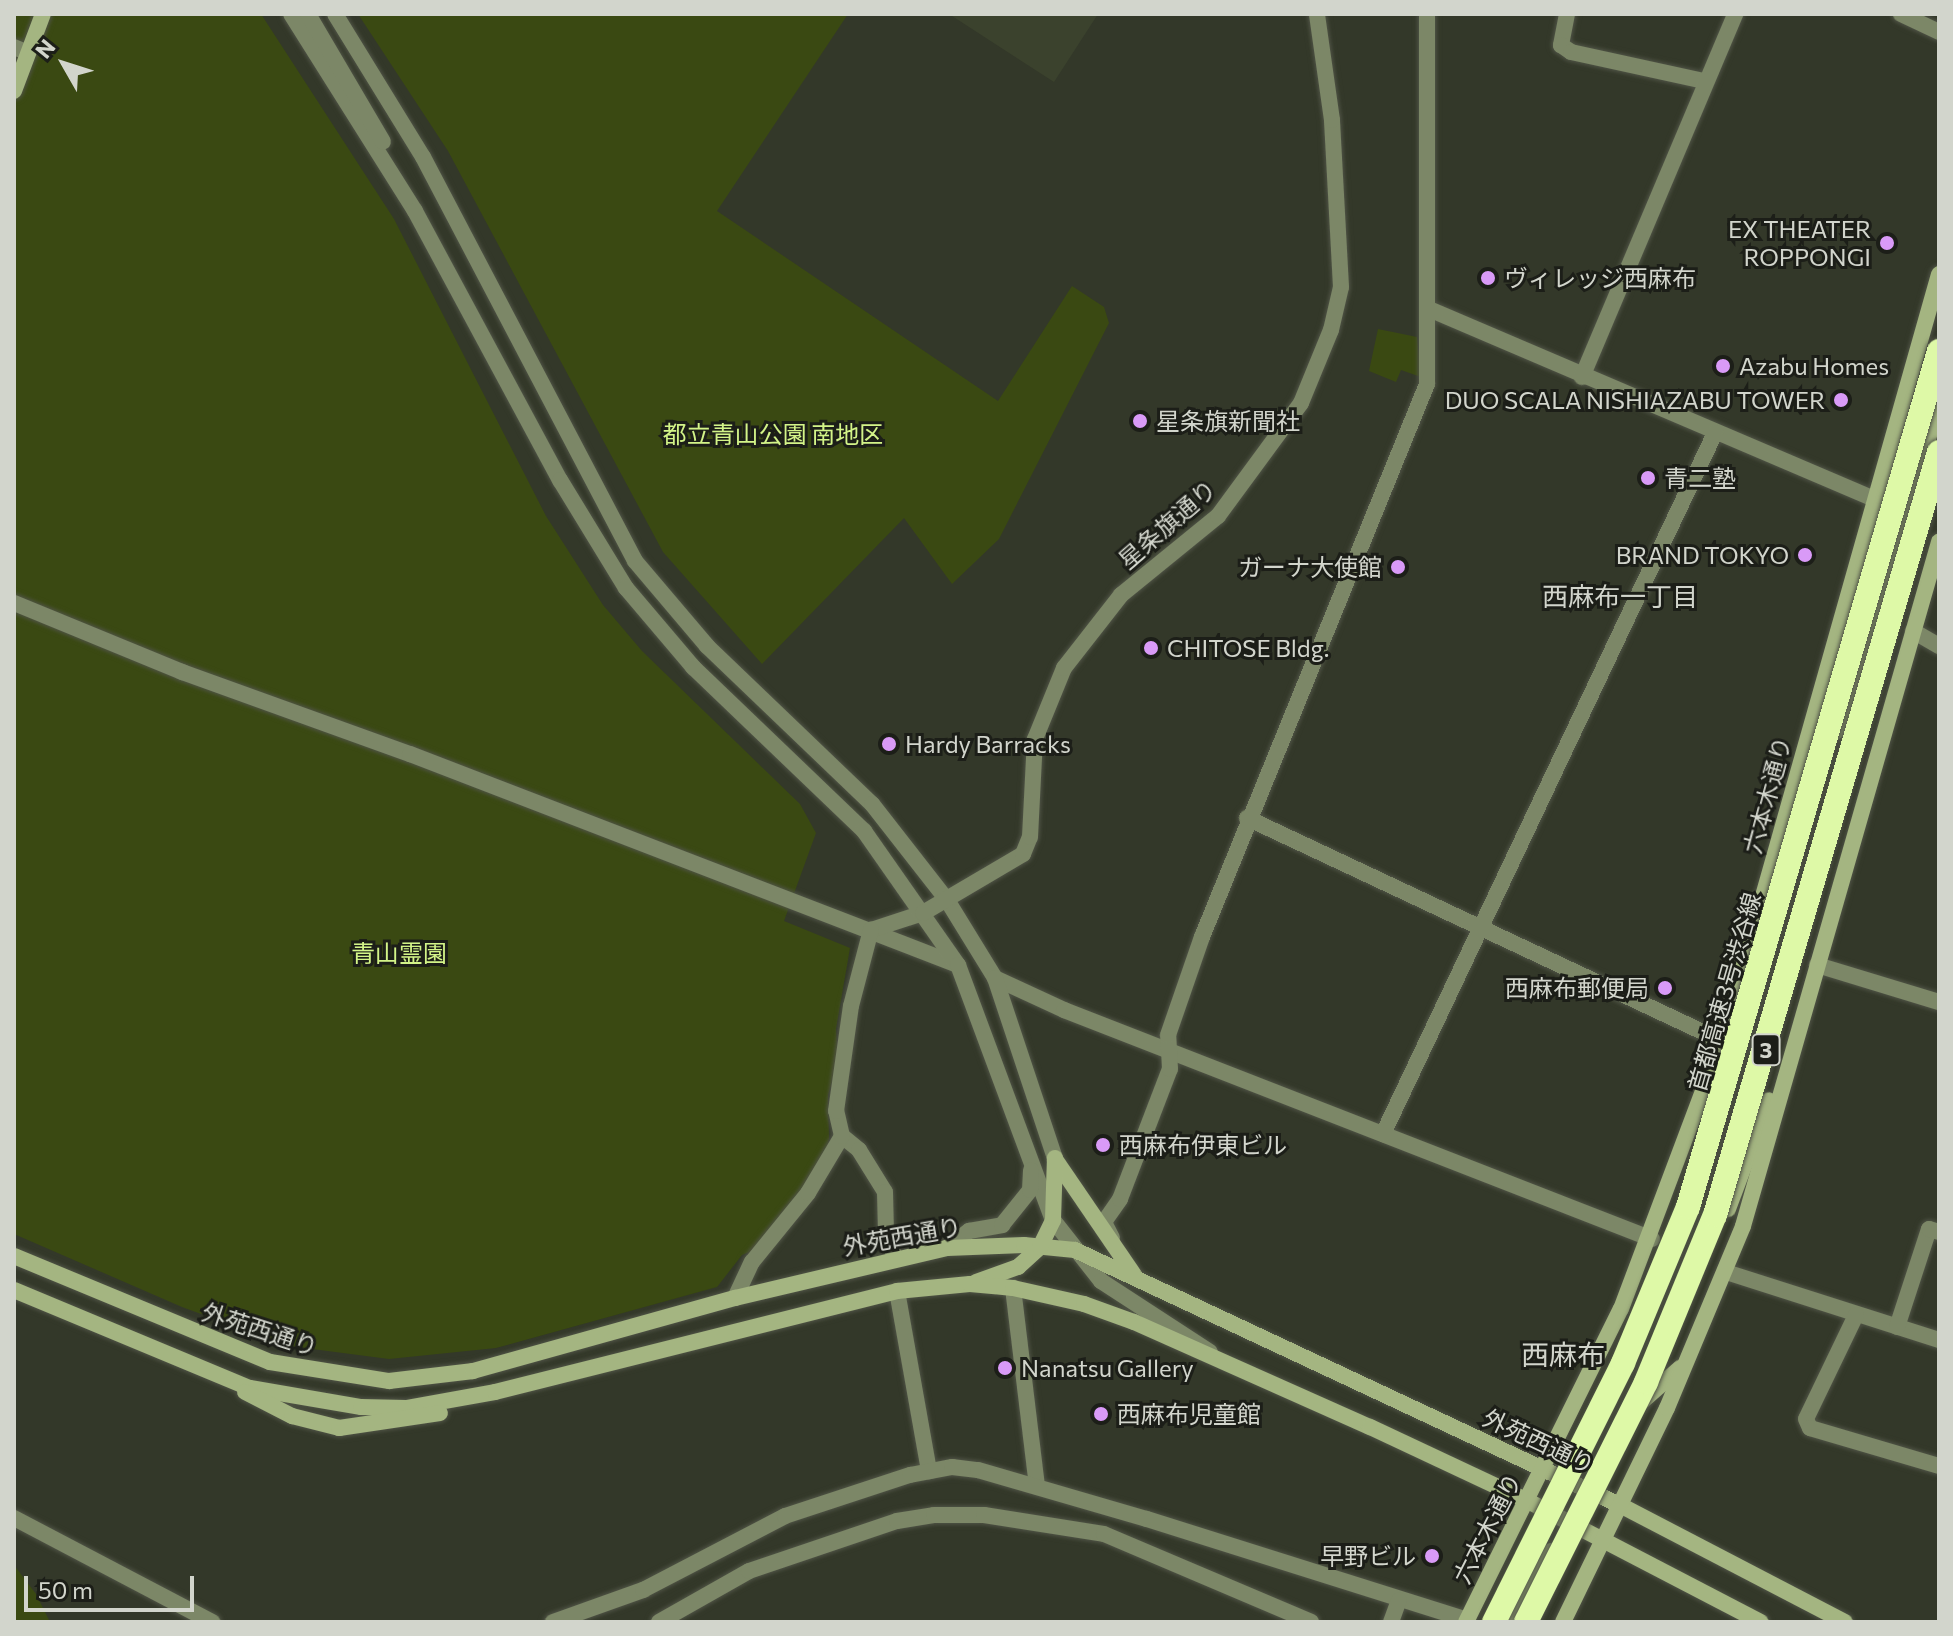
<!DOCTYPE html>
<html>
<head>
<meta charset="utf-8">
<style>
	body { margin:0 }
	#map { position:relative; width:1953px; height:1636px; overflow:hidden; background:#333829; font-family:Commissioner,"Noto Sans JP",sans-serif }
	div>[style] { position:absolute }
	.built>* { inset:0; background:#3b422d }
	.green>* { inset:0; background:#3a4912 }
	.roads { filter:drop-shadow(0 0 2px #505446) drop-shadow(0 0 2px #505446) }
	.minor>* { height:16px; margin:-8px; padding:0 8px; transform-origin:8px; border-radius:8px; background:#7c8767 }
	.tertiary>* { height:16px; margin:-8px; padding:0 8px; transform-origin:8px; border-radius:8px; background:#7c8767 }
	.secondary>* { height:16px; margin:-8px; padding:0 8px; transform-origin:8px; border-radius:8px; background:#a4b581 }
	.bridges { filter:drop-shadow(0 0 2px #505446) drop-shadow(0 0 2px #505446) }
	.motorway-bridge>* { height:24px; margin:-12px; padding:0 12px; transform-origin:12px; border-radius:12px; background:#def9a7 }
	.dots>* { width:22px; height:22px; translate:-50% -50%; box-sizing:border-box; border:4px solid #1c1e18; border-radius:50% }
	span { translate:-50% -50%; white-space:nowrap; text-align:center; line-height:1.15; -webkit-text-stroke:6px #1c1e18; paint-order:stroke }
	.shield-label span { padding:2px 6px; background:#1c1e18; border:2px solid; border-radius:6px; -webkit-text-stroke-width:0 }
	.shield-label { font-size:22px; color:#d2d5cc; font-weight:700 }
	.poi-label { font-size:24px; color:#d2d5cc }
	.right { translate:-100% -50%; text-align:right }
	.left { translate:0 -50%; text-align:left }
	.park-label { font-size:24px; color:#d3f488 }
	.street-label { font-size:24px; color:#d2d5cc }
	.neighbourhood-label { font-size:26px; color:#d2d5cc }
	.quarter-label { font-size:28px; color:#d2d5cc }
	.frame { position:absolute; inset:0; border:16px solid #d2d5cc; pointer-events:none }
	.north { position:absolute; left:24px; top:24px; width:80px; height:80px; -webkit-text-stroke:6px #1c1e18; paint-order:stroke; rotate:309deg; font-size:22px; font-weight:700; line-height:32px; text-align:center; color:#d2d5cc }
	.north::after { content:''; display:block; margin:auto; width:28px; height:36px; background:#d2d5cc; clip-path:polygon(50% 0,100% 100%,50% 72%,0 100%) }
	.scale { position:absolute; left:24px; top:1576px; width:170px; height:36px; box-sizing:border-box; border:4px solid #d2d5cc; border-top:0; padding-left:10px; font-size:24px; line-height:28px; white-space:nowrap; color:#d2d5cc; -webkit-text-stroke:6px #1c1e18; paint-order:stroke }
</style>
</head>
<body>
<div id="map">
	<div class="built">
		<div style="clip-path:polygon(949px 14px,1098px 14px,1054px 82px)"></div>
	</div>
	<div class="green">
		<div style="clip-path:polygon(14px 14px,261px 14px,394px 219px,546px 516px,603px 605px,642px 651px,800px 804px,816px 833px,784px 921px,850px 948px,836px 1029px,838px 1061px,828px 1095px,829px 1139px,823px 1166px,757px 1249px,742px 1255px,717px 1287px,496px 1348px,389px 1359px,289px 1346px,182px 1307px,14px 1234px)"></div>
		<div style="clip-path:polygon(358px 14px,848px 14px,717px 211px,998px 401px,1072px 286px,1104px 307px,1109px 323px,999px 539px,952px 584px,904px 518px,762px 664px,663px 552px,448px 151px)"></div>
		<div style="clip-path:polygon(1378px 329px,1417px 337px,1421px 377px,1401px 370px,1396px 382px,1369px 371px)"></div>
		<div style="clip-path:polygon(14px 1565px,36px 1594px,50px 1622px,14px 1622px)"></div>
	</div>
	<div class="roads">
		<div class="minor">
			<div style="left:1567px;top:14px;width:32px;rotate:101deg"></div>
			<div style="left:1561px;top:45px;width:12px;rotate:35deg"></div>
			<div style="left:1571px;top:52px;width:136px;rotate:12.3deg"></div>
			<div style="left:1901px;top:14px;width:42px;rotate:25.3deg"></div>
			<div style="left:1429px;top:309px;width:484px;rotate:23.1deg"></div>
			<div style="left:1582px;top:377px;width:394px;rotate:-67.1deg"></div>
			<div style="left:14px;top:603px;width:182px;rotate:22.3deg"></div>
			<div style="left:182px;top:672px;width:242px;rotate:19.8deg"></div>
			<div style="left:410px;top:754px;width:587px;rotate:21.06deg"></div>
			<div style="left:1913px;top:631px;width:30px;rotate:30deg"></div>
			<div style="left:1247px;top:818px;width:525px;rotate:25.15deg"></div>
			<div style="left:871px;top:930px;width:55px;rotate:-18.1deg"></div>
			<div style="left:1817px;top:965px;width:127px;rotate:16.9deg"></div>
			<div style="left:995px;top:978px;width:76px;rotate:24.9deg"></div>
			<div style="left:1064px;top:1010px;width:631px;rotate:21.28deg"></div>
			<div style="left:1383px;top:1134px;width:776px;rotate:-64.66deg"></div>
			<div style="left:842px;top:1136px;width:22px;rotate:39deg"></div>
			<div style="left:859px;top:1150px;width:49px;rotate:58.2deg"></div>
			<div style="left:885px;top:1192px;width:40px;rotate:88.6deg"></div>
			<div style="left:886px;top:1232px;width:28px;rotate:71deg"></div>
			<div style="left:1112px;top:1238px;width:18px;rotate:-117deg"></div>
			<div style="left:1104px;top:1222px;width:28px;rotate:-55deg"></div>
			<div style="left:1120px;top:1199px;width:139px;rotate:-69deg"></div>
			<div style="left:1170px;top:1069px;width:34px;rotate:-93deg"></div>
			<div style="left:1168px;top:1035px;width:104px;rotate:-70.9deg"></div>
			<div style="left:1202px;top:937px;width:597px;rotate:-67.86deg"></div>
			<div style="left:1427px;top:384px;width:370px;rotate:-90deg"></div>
			<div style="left:1726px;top:1272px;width:224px;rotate:17.7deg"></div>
			<div style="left:1013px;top:1288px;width:200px;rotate:83.1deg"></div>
			<div style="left:897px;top:1291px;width:183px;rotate:79.9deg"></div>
			<div style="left:735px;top:1298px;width:40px;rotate:-65deg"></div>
			<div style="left:752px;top:1262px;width:89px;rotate:-50.9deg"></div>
			<div style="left:808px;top:1193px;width:66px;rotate:-59.2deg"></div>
			<div style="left:842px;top:1136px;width:26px;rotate:-103deg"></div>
			<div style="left:836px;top:1111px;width:106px;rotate:-81.9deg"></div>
			<div style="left:851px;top:1006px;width:79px;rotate:-75.3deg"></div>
			<div style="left:1856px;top:1315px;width:115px;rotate:115.7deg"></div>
			<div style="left:1806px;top:1419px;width:10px;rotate:66deg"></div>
			<div style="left:1810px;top:1428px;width:134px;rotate:16.4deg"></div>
			<div style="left:1897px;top:1327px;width:103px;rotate:-71.9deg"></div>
			<div style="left:1929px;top:1229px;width:10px;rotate:17deg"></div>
			<div style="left:14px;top:1518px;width:224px;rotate:27.7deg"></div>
			<div style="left:553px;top:1622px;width:96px;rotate:-19.6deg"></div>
			<div style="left:643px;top:1590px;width:160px;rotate:-27.5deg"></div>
			<div style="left:785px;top:1516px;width:132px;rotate:-18.2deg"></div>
			<div style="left:910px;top:1475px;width:43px;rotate:-10.8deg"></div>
			<div style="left:952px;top:1467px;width:26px;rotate:7deg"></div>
			<div style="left:978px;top:1470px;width:176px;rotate:16.2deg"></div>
			<div style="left:1147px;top:1519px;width:336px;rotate:17.5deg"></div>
			<div style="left:659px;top:1622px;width:103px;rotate:-29.5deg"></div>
			<div style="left:749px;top:1571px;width:156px;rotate:-18.7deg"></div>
			<div style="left:897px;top:1521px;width:37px;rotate:-9deg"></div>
			<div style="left:934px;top:1515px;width:50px"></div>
			<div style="left:984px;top:1515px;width:121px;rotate:9deg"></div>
			<div style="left:1104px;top:1534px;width:225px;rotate:23deg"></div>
			<div style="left:1391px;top:1622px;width:23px;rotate:-70deg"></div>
		</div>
		<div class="tertiary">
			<div style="left:291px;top:14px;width:233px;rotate:57.8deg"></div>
			<div style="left:415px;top:211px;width:306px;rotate:61.7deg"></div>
			<div style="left:560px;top:480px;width:127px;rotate:58.6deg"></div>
			<div style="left:626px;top:588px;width:104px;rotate:49.7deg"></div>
			<div style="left:693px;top:667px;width:237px;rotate:43.8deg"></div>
			<div style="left:864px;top:831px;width:164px;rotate:55deg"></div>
			<div style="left:958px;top:965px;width:272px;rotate:69.6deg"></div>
			<div style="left:1053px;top:1220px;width:78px;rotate:51.8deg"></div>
			<div style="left:1101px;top:1281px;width:130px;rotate:33.1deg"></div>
			<div style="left:308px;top:14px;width:148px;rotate:59.6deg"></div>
			<div style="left:335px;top:14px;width:168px;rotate:58.4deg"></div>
			<div style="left:423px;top:157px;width:456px;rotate:62.3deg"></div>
			<div style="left:635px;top:561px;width:111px;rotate:49.7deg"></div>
			<div style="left:707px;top:646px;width:228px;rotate:43.8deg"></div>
			<div style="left:872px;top:804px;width:122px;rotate:52deg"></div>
			<div style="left:947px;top:900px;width:92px;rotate:58.4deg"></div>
			<div style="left:995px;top:978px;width:190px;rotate:71.6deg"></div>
			<div style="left:14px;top:47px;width:15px;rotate:23deg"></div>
			<div style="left:923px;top:913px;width:116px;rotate:-30.5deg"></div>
			<div style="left:1023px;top:854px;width:18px;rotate:-68deg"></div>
			<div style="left:1030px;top:837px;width:98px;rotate:-87.1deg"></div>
			<div style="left:1035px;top:739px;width:77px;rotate:-67.8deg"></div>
			<div style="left:1064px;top:668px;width:93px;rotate:-52deg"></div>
			<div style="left:1121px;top:595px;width:125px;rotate:-39.2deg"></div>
			<div style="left:1218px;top:516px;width:140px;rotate:-53.7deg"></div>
			<div style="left:1301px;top:403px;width:79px;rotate:-67.7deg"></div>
			<div style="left:1331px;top:330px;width:44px;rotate:-76.9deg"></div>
			<div style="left:1341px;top:287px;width:167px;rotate:-93.1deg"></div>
			<div style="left:1332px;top:120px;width:107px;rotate:-98.1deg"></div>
			<div style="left:947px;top:1248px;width:28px;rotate:-38deg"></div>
			<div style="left:969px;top:1231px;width:34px;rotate:-10deg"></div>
			<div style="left:1002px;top:1225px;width:45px;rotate:-51.3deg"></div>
			<div style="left:1030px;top:1190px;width:20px;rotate:-87deg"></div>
		</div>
		<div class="secondary">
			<div style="left:14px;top:91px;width:82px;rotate:-69.4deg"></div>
			<div style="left:1837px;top:731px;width:51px;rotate:-65.5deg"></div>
			<div style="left:1858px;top:685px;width:295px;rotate:-74.1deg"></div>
			<div style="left:1055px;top:1159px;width:140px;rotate:55.7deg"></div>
			<div style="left:1728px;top:1209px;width:116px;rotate:-69.4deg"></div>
			<div style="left:14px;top:1256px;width:277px;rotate:22.5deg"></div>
			<div style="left:270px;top:1362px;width:121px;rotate:9.1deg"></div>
			<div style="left:389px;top:1381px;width:85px;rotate:-6.8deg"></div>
			<div style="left:473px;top:1371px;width:272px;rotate:-15.6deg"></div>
			<div style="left:735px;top:1298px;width:218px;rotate:-13.3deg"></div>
			<div style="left:947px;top:1248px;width:77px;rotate:-2.2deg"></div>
			<div style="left:1024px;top:1245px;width:51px;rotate:5.6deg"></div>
			<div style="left:1075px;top:1250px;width:604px;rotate:25.08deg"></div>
			<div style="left:1622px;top:1506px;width:251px;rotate:27.5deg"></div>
			<div style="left:976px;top:1282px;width:45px;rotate:-19.7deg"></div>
			<div style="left:1018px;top:1267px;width:30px;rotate:-42deg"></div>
			<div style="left:1040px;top:1247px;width:30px;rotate:-64deg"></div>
			<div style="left:1053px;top:1220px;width:62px;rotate:-88.2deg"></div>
			<div style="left:14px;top:1290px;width:256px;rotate:22.6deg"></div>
			<div style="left:250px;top:1388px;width:113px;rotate:9.7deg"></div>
			<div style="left:361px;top:1407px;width:45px;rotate:1.3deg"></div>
			<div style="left:406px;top:1408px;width:90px;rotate:-10.2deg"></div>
			<div style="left:495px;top:1392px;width:414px;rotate:-14.1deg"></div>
			<div style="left:897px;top:1291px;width:73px;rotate:-5.5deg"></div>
			<div style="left:970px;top:1284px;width:43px;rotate:5.3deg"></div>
			<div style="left:1013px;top:1288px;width:73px;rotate:12.7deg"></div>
			<div style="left:1084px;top:1304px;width:53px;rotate:19.8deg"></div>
			<div style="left:1134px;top:1322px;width:258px;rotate:24deg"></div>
			<div style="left:1370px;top:1427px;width:174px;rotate:25.1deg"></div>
			<div style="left:1528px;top:1501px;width:262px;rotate:27.5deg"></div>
			<div style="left:245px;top:1392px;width:53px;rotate:27.1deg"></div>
			<div style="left:292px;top:1416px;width:49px;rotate:14.3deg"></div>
			<div style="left:339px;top:1428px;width:102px;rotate:-8.4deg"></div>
			<div style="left:1638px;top:1405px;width:56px;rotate:-41.4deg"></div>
			<div style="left:1466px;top:1622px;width:349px;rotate:-63.7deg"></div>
			<div style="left:1621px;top:1309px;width:286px;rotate:-69.4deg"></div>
			<div style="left:1722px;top:1041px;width:797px;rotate:-74.2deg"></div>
			<div style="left:1495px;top:1622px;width:23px;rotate:-31deg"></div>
			<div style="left:1515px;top:1610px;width:69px;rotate:-58.6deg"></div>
			<div style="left:1563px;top:1622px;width:238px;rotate:-64.1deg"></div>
			<div style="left:1667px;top:1408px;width:197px;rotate:-67.3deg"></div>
			<div style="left:1743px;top:1226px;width:712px;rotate:-74.01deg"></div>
		</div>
	</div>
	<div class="bridges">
		<div class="motorway-bridge">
			<div style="left:1494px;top:1622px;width:289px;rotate:-63.5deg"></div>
			<div style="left:1623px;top:1363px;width:169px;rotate:-67.4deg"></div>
			<div style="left:1688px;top:1207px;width:892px;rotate:-73.66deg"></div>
			<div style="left:1526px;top:1622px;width:268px;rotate:-63.4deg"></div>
			<div style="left:1646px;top:1382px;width:181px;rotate:-67.6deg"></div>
			<div style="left:1715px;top:1215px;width:795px;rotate:-73.64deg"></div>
		</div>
	</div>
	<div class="dots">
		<div style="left:1887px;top:243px;background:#d99af7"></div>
		<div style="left:1488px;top:278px;background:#d99af7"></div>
		<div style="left:1723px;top:366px;background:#d99af7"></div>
		<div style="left:1841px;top:400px;background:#d99af7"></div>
		<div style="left:1140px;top:421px;background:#d99af7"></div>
		<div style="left:1648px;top:478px;background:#d99af7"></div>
		<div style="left:1805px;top:555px;background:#d99af7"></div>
		<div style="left:1398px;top:567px;background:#d99af7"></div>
		<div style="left:1151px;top:648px;background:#d99af7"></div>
		<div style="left:889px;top:744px;background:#d99af7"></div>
		<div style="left:1665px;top:988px;background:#d99af7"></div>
		<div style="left:1103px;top:1145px;background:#d99af7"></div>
		<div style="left:1005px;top:1368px;background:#d99af7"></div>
		<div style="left:1101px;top:1414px;background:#d99af7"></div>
		<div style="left:1432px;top:1556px;background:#d99af7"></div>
	</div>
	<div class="shield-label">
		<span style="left:1766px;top:1050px">3</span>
	</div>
	<div class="poi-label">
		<span class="right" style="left:1871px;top:243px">EX THEATER<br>ROPPONGI</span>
		<span class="left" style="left:1504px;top:278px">ヴィレッジ西麻布</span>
		<span class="left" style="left:1739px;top:366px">Azabu Homes</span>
		<span class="right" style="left:1825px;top:400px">DUO SCALA NISHIAZABU TOWER</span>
		<span class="left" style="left:1156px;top:421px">星条旗新聞社</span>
		<span class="left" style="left:1664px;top:478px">青二塾</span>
		<span class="right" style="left:1789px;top:555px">BRAND TOKYO</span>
		<span class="right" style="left:1382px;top:567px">ガーナ大使館</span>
		<span class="left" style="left:1167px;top:648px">CHITOSE Bldg.</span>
		<span class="left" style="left:905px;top:744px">Hardy Barracks</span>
		<span class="right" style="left:1649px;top:988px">西麻布郵便局</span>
		<span class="left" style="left:1119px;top:1145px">西麻布伊東ビル</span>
		<span class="left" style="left:1021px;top:1368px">Nanatsu Gallery</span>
		<span class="left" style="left:1117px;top:1414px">西麻布児童館</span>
		<span class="right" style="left:1416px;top:1556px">早野ビル</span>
	</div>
	<div class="park-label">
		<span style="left:773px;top:434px">都立青山公園 南地区</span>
		<span style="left:399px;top:953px">青山霊園</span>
	</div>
	<div class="street-label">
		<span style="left:1167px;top:524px;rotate:-41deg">星条旗通り</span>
		<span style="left:1767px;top:795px;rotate:-75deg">六本木通り</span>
		<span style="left:1724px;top:992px;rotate:-74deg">首都高速3号渋谷線</span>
		<span style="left:902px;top:1236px;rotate:-10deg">外苑西通り</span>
		<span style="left:260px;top:1329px;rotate:18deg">外苑西通り</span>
		<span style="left:1539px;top:1441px;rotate:25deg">外苑西通り</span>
		<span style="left:1487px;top:1528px;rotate:-63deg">六本木通り</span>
	</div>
	<div class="neighbourhood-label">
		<span style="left:1620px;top:596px">西麻布一丁目</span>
	</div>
	<div class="quarter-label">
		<span style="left:1563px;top:1354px">西麻布</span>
	</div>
	<div class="frame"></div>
	<div class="north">N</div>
	<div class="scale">50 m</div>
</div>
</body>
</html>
